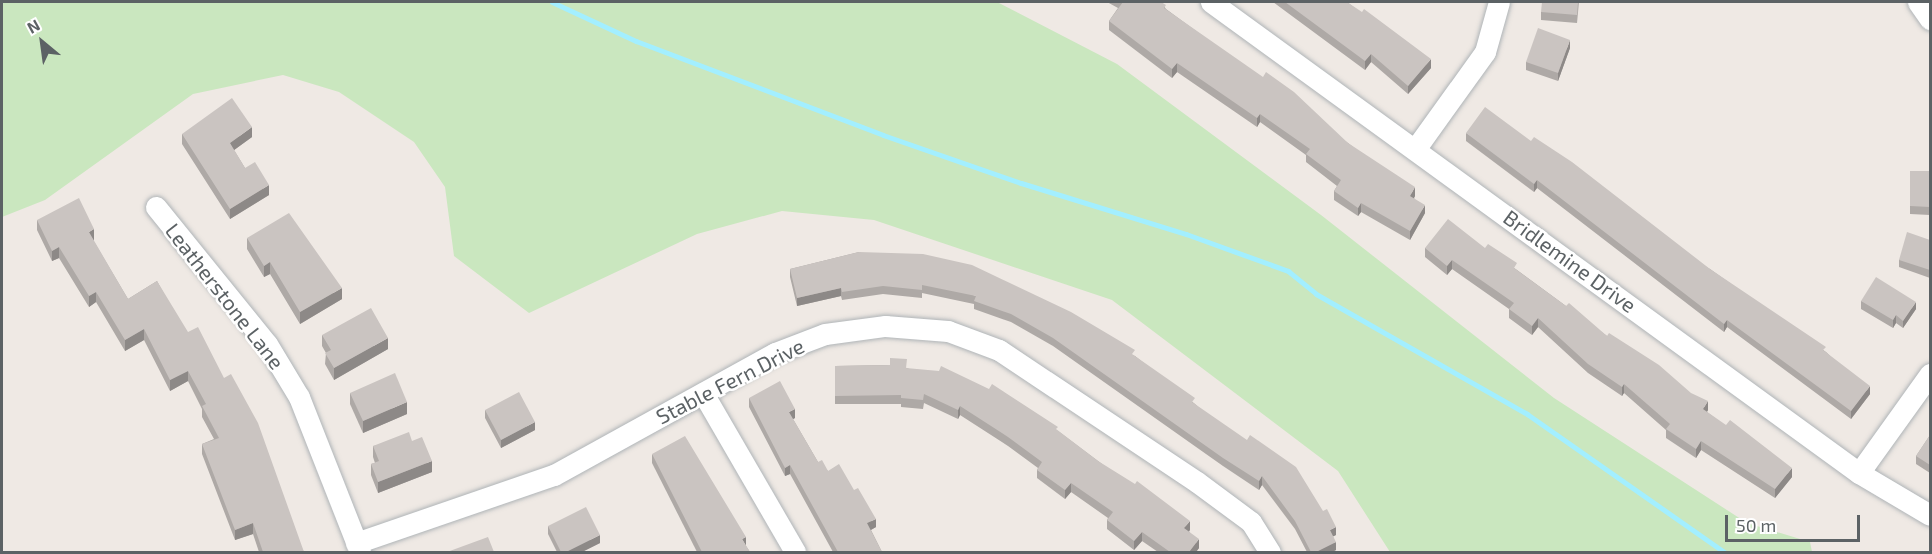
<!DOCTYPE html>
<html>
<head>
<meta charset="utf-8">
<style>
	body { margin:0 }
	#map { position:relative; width:1932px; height:554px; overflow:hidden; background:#efe9e4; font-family:"Exo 2",sans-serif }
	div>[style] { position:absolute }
	.green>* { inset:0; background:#cae7bf }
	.stream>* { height:5px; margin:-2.5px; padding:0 2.5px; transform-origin:2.5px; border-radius:2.5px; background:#a3efff }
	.roads { filter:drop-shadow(0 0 2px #afb4b7) drop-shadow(0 0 2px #afb4b7) }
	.minor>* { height:21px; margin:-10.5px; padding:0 10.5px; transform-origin:10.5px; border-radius:10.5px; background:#fff }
	.wall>* { inset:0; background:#aea9a6 }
	.shaded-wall>* { inset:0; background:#8d8987 }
	.building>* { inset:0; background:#cac4c1 }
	span { translate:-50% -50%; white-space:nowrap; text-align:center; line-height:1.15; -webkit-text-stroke:5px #fff; paint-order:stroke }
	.street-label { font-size:21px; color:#5c6265 }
	.frame { position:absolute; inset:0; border:3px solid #5c6265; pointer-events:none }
	.north { position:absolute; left:12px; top:12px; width:60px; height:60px; -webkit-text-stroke:4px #fff; paint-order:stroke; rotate:331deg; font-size:16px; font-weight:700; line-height:24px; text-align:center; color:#5c6265 }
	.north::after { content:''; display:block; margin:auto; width:21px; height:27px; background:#5c6265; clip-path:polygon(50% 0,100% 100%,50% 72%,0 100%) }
	.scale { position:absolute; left:1725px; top:515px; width:135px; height:27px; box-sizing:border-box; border:3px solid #5c6265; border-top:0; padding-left:8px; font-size:18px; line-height:21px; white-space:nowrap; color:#5c6265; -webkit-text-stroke:4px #fff; paint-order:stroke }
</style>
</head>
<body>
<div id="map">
	<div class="green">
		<div style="clip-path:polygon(2px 2px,997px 2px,1117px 64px,1321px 215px,1554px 398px,1747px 523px,1810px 542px,1812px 552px,1390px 552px,1338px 471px,1112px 300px,874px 220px,782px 211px,697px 234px,529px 313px,454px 256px,445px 187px,414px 142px,339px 92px,283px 75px,193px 94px,45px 200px,2px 217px)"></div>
	</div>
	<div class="stream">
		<div style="left:552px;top:2px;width:93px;rotate:24.9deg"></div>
		<div style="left:636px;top:41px;width:264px;rotate:20.8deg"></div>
		<div style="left:883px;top:135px;width:146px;rotate:19.2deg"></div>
		<div style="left:1021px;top:183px;width:173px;rotate:17.2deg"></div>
		<div style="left:1186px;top:234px;width:109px;rotate:19.9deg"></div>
		<div style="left:1288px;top:271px;width:36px;rotate:39deg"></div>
		<div style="left:1316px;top:294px;width:243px;rotate:29.6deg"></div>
		<div style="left:1527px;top:414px;width:241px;rotate:35deg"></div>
	</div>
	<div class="roads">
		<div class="minor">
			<div style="left:1211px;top:2px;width:801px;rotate:36.01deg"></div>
			<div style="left:1859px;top:473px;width:82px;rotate:30.6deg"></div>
			<div style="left:1918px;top:2px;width:21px;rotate:55deg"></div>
			<div style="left:1416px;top:148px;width:118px;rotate:-54.3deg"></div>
			<div style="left:1485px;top:52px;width:52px;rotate:-74.4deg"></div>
			<div style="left:156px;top:207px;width:176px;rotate:51deg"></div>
			<div style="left:267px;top:344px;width:62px;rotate:58.9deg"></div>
			<div style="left:299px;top:397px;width:167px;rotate:68.5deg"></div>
			<div style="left:703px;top:393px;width:184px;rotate:59.9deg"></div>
			<div style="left:1859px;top:473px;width:122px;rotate:-54.4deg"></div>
			<div style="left:356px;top:543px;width:209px;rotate:-19deg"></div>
			<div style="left:554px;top:475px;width:252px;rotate:-28.9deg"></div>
			<div style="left:775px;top:353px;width:53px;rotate:-20.8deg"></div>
			<div style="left:825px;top:334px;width:61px;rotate:-7.6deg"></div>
			<div style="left:885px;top:326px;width:63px;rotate:4.5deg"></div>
			<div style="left:948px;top:331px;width:54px;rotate:20.4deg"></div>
			<div style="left:999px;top:350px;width:238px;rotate:33.7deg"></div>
			<div style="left:1197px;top:482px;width:67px;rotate:36.5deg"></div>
			<div style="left:1251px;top:522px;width:36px;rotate:58deg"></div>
		</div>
	</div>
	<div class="wall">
		<div style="clip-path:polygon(1107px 2px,1161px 2px,1166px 9px,1348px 143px,1415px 196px,1414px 198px,1425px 213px,1410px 240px,1361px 212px,1358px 216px,1334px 200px,1334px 191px,1337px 186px,1306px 162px,1306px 155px,1260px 122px,1257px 127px,1177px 72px,1172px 78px,1109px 30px,1109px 21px,1118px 8px)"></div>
		<div style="clip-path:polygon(1273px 2px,1347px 2px,1431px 68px,1408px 94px,1371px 62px,1365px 70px)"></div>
		<div style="clip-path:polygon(1579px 2px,1577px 23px,1541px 20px,1541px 12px)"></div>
		<div style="clip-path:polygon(1570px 48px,1558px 81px,1526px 70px,1526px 62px)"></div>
		<div style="clip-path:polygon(1466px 133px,1710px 269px,1826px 352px,1870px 394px,1851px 419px,1727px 327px,1724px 332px,1537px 188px,1534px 192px,1466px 141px)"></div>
		<div style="clip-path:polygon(182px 134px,252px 137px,234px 150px,245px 168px,269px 195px,230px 219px,182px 144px)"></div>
		<div style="clip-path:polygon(1910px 171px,1930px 171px,1930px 215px,1910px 214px)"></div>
		<div style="clip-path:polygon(37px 220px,94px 240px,93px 240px,128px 299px,157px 281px,304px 552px,259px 552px,253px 534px,235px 540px,202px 454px,202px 444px,214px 439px,202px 417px,202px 409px,188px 381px,170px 391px,144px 340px,125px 351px,96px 302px,89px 307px,59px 258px,52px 261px,37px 230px)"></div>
		<div style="clip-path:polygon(247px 238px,342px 299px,300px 324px,270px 274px,264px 277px,247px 249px)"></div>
		<div style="clip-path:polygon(1930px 240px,1930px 278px,1899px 267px,1899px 260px)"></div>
		<div style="clip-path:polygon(1425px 248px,1485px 248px,1517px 270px,1566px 306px,1607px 336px,1708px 410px,1707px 412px,1792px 477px,1775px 498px,1701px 450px,1696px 458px,1666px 438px,1666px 430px,1624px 393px,1622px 396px,1588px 373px,1538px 327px,1532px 335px,1509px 318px,1509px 309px,1452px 269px,1447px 275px,1425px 257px)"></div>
		<div style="clip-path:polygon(859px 252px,1135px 356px,1195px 404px,1336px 535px,1333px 536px,1336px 550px,1332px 552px,1307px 552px,1295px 529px,1262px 485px,1259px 490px,1223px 466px,1053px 346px,1011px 322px,974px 309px,974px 304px,922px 293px,922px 298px,883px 294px,842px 300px,841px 296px,797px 306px,790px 277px,790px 269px)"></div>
		<div style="clip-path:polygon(1861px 301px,1916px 309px,1903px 328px,1896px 323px,1893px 328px,1861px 309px)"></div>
		<div style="clip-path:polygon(322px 335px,388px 349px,334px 380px,325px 364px,326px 353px,322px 346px)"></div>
		<div style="clip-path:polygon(890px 365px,907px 368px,1058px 431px,1190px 530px,1189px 531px,1199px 548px,1196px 552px,1158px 552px,1142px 541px,1134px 550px,1107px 529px,1107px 520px,1108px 518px,1071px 492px,1065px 499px,1037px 478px,1037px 470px,1038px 468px,1008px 446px,960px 415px,958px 419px,924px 403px,923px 409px,901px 407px,901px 404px,835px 404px,835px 366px)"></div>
		<div style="clip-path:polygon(350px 393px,407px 414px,363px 433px,350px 404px)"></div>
		<div style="clip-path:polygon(749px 398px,795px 418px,793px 419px,818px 462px,828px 471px,876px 527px,871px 530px,882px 552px,833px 552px,790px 474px,785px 476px,749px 407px)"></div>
		<div style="clip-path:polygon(485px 410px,535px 430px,501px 448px,485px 418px)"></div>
		<div style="clip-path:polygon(1930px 435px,1930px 473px,1916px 464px,1916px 456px)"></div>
		<div style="clip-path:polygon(412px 441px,432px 472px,378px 493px,371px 475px,371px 464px,375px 463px,373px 457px,373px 446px)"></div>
		<div style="clip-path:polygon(652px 454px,746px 546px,750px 552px,697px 552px,652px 463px)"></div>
		<div style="clip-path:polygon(548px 526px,600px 543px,582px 552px,557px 552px,548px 534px)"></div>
	</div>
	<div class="shaded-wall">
		<div style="clip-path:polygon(1570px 40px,1570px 48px,1558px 81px,1558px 73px)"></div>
		<div style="clip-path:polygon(1371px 54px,1371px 62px,1365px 70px,1365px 61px)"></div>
		<div style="clip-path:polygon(1431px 59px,1431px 68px,1408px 94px,1408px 86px)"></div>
		<div style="clip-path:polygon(1177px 63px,1177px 72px,1172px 78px,1172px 69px)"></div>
		<div style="clip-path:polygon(1260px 114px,1260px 122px,1257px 127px,1257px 118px)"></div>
		<div style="clip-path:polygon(252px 127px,252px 137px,230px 153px,230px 143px)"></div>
		<div style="clip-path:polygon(1537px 180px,1537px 188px,1534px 192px,1534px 184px)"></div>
		<div style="clip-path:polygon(269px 185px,269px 195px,230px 219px,230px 209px)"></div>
		<div style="clip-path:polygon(1415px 187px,1415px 196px,1410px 205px,1410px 196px)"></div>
		<div style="clip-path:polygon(1361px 203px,1361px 212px,1358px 216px,1358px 208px)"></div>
		<div style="clip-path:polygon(1425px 205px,1425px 213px,1410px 240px,1410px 231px)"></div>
		<div style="clip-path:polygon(94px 229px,94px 240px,89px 243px,89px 232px)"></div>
		<div style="clip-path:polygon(59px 247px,59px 258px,52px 261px,52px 251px)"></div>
		<div style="clip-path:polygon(1452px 260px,1452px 269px,1447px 275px,1447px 266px)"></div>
		<div style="clip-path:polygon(270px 262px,270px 274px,264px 277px,264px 266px)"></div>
		<div style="clip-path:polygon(342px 288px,342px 299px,300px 324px,300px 312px)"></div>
		<div style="clip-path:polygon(841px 288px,841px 296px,797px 306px,797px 298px)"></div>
		<div style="clip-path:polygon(96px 292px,96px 302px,89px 307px,89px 296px)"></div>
		<div style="clip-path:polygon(1916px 302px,1916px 309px,1903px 328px,1903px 321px)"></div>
		<div style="clip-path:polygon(1896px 315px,1896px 323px,1893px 328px,1893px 320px)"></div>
		<div style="clip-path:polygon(1538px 318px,1538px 327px,1532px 335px,1532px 326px)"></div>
		<div style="clip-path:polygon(1727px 320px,1727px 327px,1724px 332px,1724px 324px)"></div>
		<div style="clip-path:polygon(144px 329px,144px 340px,125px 351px,125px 340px)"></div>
		<div style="clip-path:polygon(388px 338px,388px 349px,334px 380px,334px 368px)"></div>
		<div style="clip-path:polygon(188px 371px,188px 381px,170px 391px,170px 380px)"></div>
		<div style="clip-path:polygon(1624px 384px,1624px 393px,1622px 396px,1622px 387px)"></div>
		<div style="clip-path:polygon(1870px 386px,1870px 394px,1851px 419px,1851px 411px)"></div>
		<div style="clip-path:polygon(1708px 401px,1708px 410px,1703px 418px,1703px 409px)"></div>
		<div style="clip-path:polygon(407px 402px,407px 414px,363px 433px,363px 421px)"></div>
		<div style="clip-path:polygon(960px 406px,960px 415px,958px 419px,958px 410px)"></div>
		<div style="clip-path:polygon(795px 409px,795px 418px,789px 421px,789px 412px)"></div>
		<div style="clip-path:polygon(535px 422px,535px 430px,501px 448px,501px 440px)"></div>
		<div style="clip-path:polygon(1701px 441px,1701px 450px,1696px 458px,1696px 449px)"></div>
		<div style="clip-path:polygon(432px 461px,432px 472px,378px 493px,378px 482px)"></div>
		<div style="clip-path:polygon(790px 465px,790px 474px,785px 476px,785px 468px)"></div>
		<div style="clip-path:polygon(1792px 468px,1792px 477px,1775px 498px,1775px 489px)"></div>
		<div style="clip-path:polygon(1262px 476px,1262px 485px,1259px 490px,1259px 481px)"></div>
		<div style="clip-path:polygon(1071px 483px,1071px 492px,1065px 499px,1065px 490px)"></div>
		<div style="clip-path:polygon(876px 519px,876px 527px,867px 532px,867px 523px)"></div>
		<div style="clip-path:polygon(1190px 521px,1190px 530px,1184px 537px,1184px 528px)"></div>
		<div style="clip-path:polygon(253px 523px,253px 534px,235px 540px,235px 530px)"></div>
		<div style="clip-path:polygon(1336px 527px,1336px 535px,1330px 538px,1330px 530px)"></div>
		<div style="clip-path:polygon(1142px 532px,1142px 541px,1134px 550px,1134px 541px)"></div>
		<div style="clip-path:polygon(600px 535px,600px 543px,582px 552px,566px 552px)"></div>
		<div style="clip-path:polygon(746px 537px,746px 546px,742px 539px)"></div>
		<div style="clip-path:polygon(1199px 539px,1199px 548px,1196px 552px,1189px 552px)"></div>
		<div style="clip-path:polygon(1336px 542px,1336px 550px,1332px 552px,1316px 552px)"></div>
	</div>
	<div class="building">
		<div style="clip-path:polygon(1122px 2px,1161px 2px,1166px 5px,1164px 8px,1263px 77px,1266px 72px,1294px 92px,1348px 143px,1415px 187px,1410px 196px,1425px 205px,1410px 231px,1361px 203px,1358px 208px,1334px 191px,1341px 180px,1306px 154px,1310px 149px,1260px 114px,1257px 118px,1177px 63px,1172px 69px,1109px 21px,1123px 2px)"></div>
		<div style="clip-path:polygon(1285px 2px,1347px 2px,1362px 12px,1364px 9px,1431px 59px,1408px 86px,1371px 54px,1365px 61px)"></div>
		<div style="clip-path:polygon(1542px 2px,1578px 2px,1577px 15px,1541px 12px)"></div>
		<div style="clip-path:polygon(1538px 28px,1570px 40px,1558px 73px,1526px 62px)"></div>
		<div style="clip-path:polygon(232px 98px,252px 127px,230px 143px,245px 168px,255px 162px,269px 185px,230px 209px,182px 134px)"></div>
		<div style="clip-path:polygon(1485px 107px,1531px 141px,1534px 137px,1572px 162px,1710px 269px,1826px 347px,1823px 350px,1870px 386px,1851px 411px,1727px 320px,1724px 324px,1537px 180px,1534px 184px,1466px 133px)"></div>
		<div style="clip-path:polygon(1910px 171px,1930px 171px,1930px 207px,1910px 206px)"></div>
		<div style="clip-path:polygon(79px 198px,94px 229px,89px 232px,128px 299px,157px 281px,188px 332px,198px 327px,224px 378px,231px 374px,258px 423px,304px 552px,263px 552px,253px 523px,235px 530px,202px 444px,219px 438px,202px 406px,206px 404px,188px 371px,170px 380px,144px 329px,125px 340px,96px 292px,89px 296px,59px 247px,52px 251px,37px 220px)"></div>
		<div style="clip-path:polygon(289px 213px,342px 288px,300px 312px,270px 262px,264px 266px,247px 238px)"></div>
		<div style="clip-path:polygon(1448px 219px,1485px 248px,1488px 244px,1517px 263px,1514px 268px,1566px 306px,1569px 303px,1607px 336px,1609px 333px,1659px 365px,1691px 393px,1708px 401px,1703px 409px,1726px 425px,1730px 420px,1792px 468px,1775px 489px,1701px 441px,1696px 449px,1666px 429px,1670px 424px,1624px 384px,1622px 387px,1588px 364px,1538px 318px,1532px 326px,1509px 309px,1514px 303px,1452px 260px,1447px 266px,1425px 248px)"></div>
		<div style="clip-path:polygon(1907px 232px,1930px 240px,1930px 270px,1899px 260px)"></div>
		<div style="clip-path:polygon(859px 252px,923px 254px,972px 265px,1071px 312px,1135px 350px,1132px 354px,1195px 398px,1192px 402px,1247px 440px,1250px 435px,1296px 467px,1323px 511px,1327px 509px,1336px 527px,1330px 530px,1336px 542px,1316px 552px,1311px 552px,1295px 521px,1262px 476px,1259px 481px,1223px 458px,1053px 338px,1011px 314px,974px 301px,976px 296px,922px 285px,922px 290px,883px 286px,842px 292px,841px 288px,797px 298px,790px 269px)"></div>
		<div style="clip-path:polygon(1876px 277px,1916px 302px,1903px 321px,1896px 315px,1893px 320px,1861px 301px)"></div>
		<div style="clip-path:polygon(371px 308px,388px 338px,334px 368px,325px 353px,331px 350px,322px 335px)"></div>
		<div style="clip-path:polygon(890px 358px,907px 359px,906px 368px,939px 371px,941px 366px,989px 389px,992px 384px,1058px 427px,1056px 429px,1098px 461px,1135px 484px,1137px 481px,1190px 521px,1184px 528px,1199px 539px,1189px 552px,1170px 552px,1142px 532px,1134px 541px,1107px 520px,1113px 512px,1071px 483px,1065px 490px,1037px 470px,1042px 462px,1008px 437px,960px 406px,958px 410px,924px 394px,923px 400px,901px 398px,901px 395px,835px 396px,835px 366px,890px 365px)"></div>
		<div style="clip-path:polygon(395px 373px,407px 402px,363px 421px,350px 393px)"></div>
		<div style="clip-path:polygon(780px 381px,795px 409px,789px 412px,818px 462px,822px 460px,828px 471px,839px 464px,854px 490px,858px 488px,876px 519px,867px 523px,882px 552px,838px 552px,790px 465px,785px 468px,749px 398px)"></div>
		<div style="clip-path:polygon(519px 392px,535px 422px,501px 440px,485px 410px)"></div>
		<div style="clip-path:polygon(409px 432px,412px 441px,422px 437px,432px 461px,378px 482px,371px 464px,379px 461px,373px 446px)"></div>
		<div style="clip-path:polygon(1930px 435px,1930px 465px,1916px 456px)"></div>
		<div style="clip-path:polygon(685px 436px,746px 537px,742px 539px,750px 552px,702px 552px,652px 454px)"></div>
		<div style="clip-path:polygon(586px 507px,600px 535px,566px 552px,561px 552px,548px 526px)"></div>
		<div style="clip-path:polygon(488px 537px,494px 552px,447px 552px)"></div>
	</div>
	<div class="street-label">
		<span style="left:1570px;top:261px;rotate:36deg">Bridlemine Drive</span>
		<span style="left:225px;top:296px;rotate:52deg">Leatherstone Lane</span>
		<span style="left:730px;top:381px;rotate:-27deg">Stable Fern Drive</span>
	</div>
	<div class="frame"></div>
	<div class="north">N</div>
	<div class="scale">50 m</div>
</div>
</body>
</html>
